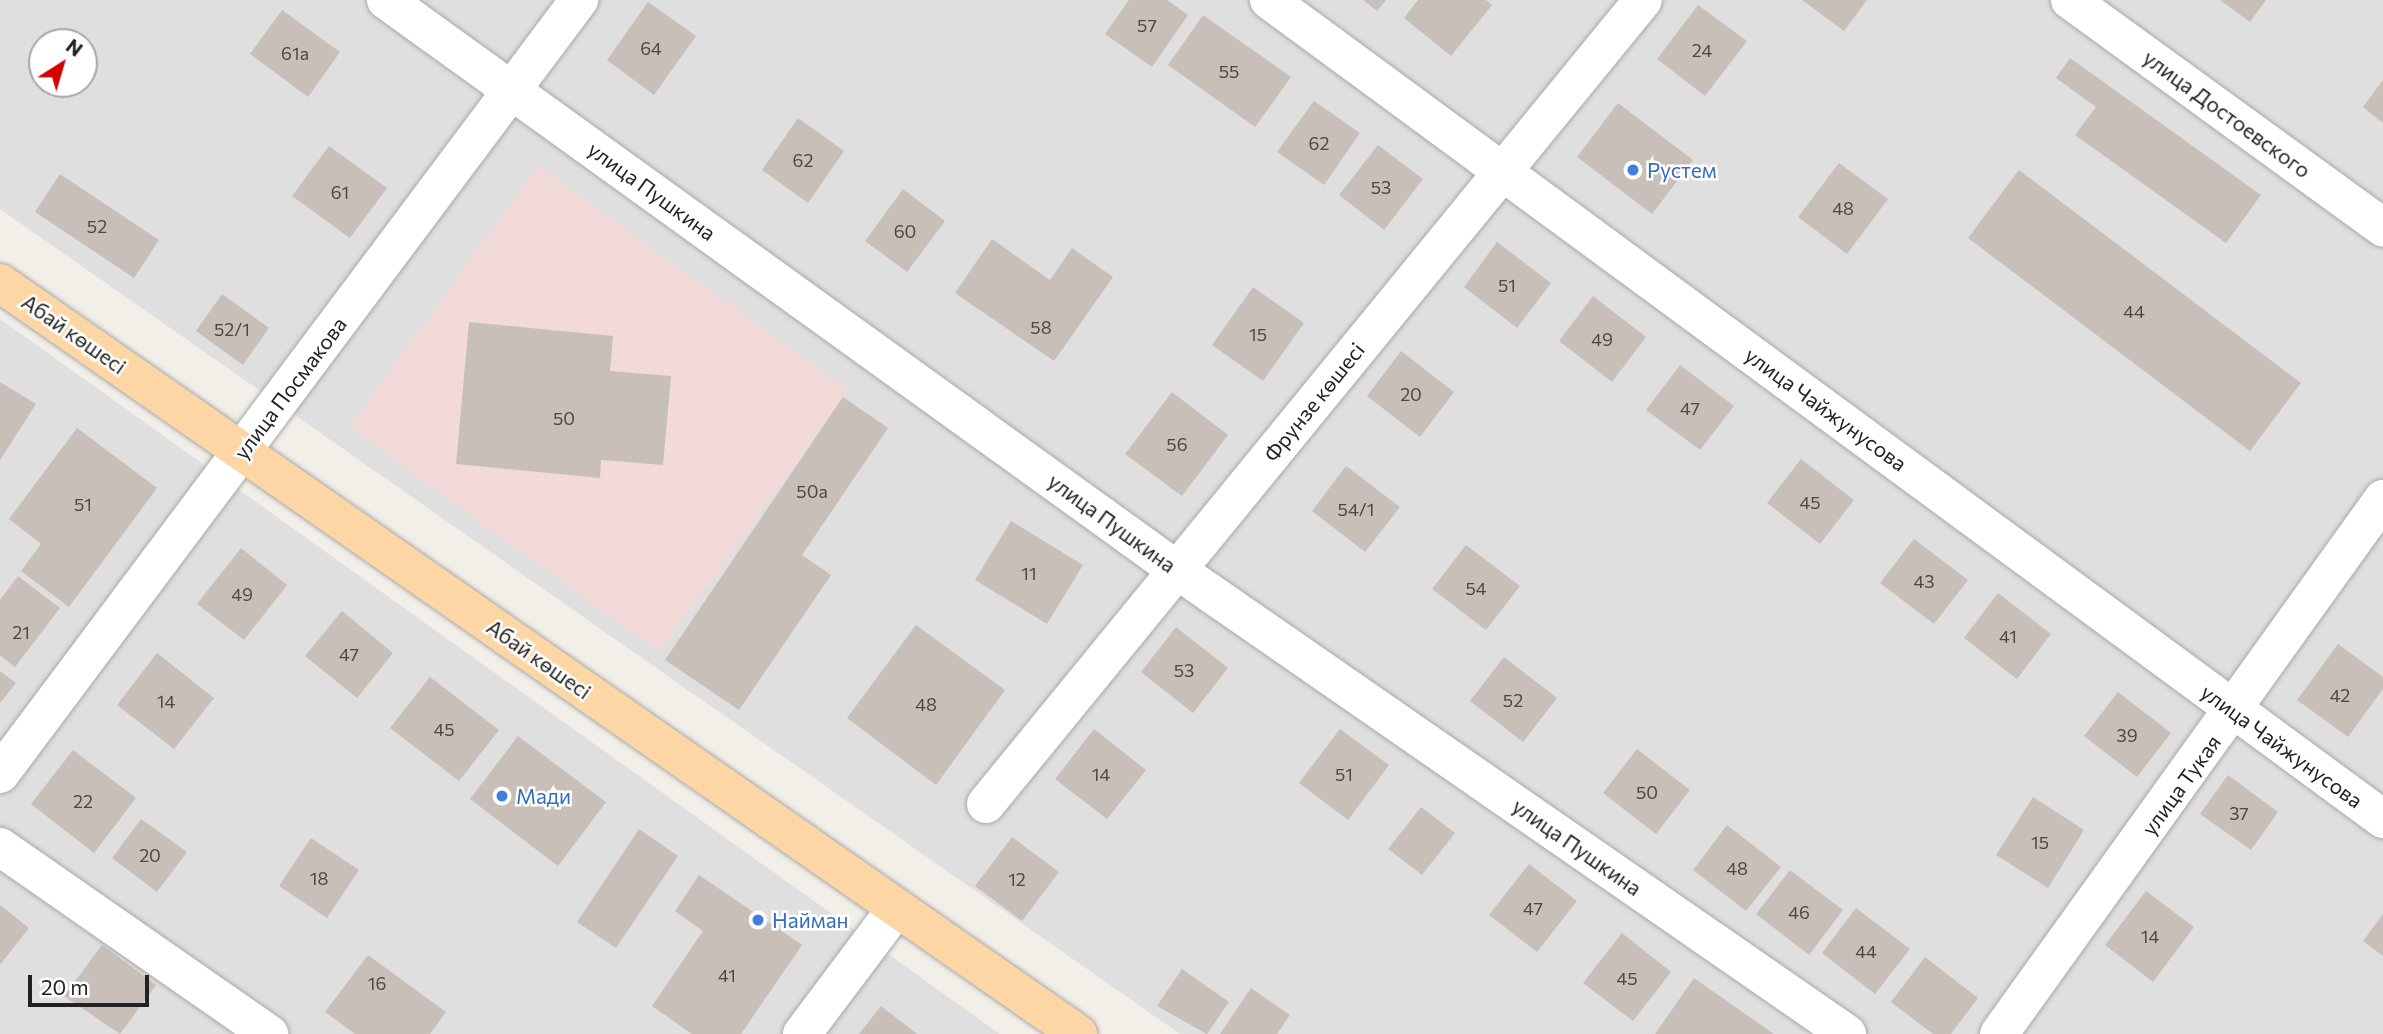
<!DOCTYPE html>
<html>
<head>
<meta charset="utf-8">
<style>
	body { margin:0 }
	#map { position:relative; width:2383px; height:1034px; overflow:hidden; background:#f2efe9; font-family:Commissioner,sans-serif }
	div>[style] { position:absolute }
	.residential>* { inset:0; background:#e0dfdf }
	.commercial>* { inset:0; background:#f2dad9 }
	.building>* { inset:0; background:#c7bfb8 }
	.roads { filter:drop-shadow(0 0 2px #a9a9a9) drop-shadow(0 0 2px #a9a9a9) }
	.minor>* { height:38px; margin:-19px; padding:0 19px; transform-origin:19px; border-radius:19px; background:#fff }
	.major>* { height:38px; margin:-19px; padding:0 19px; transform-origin:19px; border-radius:19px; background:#fcd6a4 }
	.dots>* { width:19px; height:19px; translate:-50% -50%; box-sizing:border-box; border:4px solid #fff; border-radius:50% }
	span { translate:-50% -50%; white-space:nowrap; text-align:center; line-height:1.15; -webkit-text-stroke:5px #fff; paint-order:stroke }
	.number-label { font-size:18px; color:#4b4948 }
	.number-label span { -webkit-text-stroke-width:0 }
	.street-label { font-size:21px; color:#222 }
	.shop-label { font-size:21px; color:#366cbe }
	.left { translate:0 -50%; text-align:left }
	.north { position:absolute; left:28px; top:28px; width:70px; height:70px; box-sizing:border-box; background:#fff; border:2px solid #a7a7a7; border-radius:50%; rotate:37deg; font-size:19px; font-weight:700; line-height:28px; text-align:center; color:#222 }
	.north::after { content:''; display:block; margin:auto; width:24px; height:32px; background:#d40000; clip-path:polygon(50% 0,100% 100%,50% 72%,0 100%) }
	.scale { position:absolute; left:28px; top:975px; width:121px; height:32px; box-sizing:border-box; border:4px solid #222; border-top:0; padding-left:9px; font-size:21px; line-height:24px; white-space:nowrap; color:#222; -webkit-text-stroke:5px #fff; paint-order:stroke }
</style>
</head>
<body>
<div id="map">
	<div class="residential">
		<div style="clip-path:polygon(evenodd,0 0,2383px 0,2383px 1034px,1180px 1034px,0 209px,0 0,42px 42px,84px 42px,84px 84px,42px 84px,42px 42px)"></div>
		<div style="clip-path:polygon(0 319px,1000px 1034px,0 1034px)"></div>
	</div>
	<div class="commercial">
		<div style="clip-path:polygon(538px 166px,848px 390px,659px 652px,349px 427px)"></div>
	</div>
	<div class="building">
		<div style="clip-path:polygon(1129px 0,1167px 0,1188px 15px,1152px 67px,1105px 34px)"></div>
		<div style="clip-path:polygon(1363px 0,1386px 0,1377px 11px)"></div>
		<div style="clip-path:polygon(1418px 0,1486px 0,1492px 5px,1451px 56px,1404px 18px)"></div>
		<div style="clip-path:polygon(1802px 0,1867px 0,1844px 31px)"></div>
		<div style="clip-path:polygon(2220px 0,2266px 0,2250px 22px)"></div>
		<div style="clip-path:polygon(648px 2px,696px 36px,654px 95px,607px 60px)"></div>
		<div style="clip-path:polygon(1698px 5px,1747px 41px,1705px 96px,1657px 59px)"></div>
		<div style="clip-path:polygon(282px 10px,340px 52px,308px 97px,250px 54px)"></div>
		<div style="clip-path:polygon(1203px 15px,1291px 77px,1255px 127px,1168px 65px)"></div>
		<div style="clip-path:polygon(2070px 58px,2261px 195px,2226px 243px,2075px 135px,2096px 107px,2056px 78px)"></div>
		<div style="clip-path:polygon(2383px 80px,2383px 123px,2363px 107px)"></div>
		<div style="clip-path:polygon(1314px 101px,1360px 133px,1324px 185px,1277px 152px)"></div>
		<div style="clip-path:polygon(1618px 103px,1693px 160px,1652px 214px,1577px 157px)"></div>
		<div style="clip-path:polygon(798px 118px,844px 151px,808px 203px,762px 170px)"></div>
		<div style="clip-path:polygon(1378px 145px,1423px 179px,1384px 230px,1339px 195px)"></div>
		<div style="clip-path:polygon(329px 146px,387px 188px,350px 238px,292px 196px)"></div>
		<div style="clip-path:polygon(1839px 163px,1888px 199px,1847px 254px,1798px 217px)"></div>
		<div style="clip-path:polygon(2019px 170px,2301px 383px,2250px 451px,1968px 238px)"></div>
		<div style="clip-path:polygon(60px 174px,159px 240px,134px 278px,35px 212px)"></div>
		<div style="clip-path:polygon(903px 189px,945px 221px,907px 272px,865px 241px)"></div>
		<div style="clip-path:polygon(992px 239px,1050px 280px,1072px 248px,1113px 277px,1054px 361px,955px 293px)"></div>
		<div style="clip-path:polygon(1497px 242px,1551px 283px,1517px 328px,1464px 287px)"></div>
		<div style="clip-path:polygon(1253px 287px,1304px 323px,1263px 381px,1212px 345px)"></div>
		<div style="clip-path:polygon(222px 294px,269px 328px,243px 365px,196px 331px)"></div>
		<div style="clip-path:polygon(1593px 296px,1646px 337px,1612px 382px,1559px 341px)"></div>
		<div style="clip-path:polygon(469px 322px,613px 336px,610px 371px,671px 376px,663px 465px,601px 460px,600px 478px,456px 464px)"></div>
		<div style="clip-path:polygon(1401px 351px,1454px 392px,1420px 437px,1367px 396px)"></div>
		<div style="clip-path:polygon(1680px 365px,1734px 406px,1700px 450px,1646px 410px)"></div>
		<div style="clip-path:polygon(0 382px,36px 404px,0 460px)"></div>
		<div style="clip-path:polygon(1172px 392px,1228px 435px,1182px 496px,1125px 454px)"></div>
		<div style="clip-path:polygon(843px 397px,888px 428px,802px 555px,831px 575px,739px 710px,665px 660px)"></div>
		<div style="clip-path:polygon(77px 428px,157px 488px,69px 607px,21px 571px,41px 544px,9px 519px)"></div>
		<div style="clip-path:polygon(1801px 459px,1854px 500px,1820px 544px,1767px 503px)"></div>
		<div style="clip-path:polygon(1346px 466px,1400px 507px,1365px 552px,1312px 511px)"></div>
		<div style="clip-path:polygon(1011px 521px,1083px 565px,1047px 624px,975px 580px)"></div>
		<div style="clip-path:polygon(1914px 539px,1968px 580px,1934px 624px,1880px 583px)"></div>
		<div style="clip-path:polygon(1466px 545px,1520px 586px,1486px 630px,1432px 589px)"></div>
		<div style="clip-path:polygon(241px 548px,287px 585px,244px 640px,197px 604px)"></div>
		<div style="clip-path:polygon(18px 576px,60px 608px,15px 667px,0 655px,0 600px)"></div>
		<div style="clip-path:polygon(1998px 593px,2051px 634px,2017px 679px,1964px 638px)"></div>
		<div style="clip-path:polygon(342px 611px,393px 653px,357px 698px,305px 656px)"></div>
		<div style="clip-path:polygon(916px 625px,1005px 690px,936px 785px,847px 718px)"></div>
		<div style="clip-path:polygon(1176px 627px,1228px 668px,1193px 713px,1141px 672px)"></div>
		<div style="clip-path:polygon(2338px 644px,2383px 677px,2383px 689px,2348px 737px,2297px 700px)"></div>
		<div style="clip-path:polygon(157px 653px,214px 698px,174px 749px,117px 705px)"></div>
		<div style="clip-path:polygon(1504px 657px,1557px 698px,1523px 742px,1470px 701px)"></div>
		<div style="clip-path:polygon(0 671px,16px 683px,0 703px)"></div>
		<div style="clip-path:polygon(430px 677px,499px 730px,459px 781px,390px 728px)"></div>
		<div style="clip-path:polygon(2118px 692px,2171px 733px,2137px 777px,2084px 736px)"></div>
		<div style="clip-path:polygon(1094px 729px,1146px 770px,1107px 819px,1055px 779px)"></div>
		<div style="clip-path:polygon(1340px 729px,1389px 765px,1348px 820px,1299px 783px)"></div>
		<div style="clip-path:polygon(518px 736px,606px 802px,558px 866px,470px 799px)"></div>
		<div style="clip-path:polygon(1637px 749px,1690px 790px,1656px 834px,1603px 793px)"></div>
		<div style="clip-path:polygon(73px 750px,136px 798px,94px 853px,31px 804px)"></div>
		<div style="clip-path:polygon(2228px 775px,2278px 812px,2251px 850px,2200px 814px)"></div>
		<div style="clip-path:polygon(2033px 797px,2084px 830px,2048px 888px,1996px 855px)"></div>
		<div style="clip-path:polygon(1421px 807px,1455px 833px,1422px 875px,1388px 849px)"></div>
		<div style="clip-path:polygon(141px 819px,187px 852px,157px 892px,112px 858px)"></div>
		<div style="clip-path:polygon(1727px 825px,1781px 867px,1746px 911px,1693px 870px)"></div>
		<div style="clip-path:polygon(639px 829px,678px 856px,616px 948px,577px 922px)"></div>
		<div style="clip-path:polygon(1012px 837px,1059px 872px,1022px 921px,975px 886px)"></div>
		<div style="clip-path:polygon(311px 838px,359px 870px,327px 918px,279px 886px)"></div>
		<div style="clip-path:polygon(1529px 864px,1577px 901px,1537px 952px,1489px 915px)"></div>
		<div style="clip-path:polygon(1790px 870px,1843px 910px,1809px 955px,1756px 914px)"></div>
		<div style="clip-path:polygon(699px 875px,802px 945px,741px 1034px,692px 1034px,652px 1006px,703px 931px,675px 911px)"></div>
		<div style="clip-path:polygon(2146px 891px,2194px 927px,2153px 982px,2105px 945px)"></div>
		<div style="clip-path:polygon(0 905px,29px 928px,0 965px)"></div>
		<div style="clip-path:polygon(1856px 908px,1910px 949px,1875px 994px,1822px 953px)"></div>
		<div style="clip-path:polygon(2383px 914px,2383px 956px,2363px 941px)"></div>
		<div style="clip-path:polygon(1622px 933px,1671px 972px,1633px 1021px,1583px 983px)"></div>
		<div style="clip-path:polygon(102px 945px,156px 985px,120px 1034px,64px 996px)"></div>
		<div style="clip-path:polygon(368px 955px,446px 1012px,430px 1034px,355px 1034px,325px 1012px)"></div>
		<div style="clip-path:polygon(1925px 957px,1978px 998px,1951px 1034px,1933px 1034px,1891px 1002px)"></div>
		<div style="clip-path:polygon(1182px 969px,1229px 1002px,1207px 1034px,1157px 1006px)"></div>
		<div style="clip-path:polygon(1694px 978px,1774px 1034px,1655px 1034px)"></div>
		<div style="clip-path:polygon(1251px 988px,1290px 1015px,1277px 1034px,1220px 1034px)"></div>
		<div style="clip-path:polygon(881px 1006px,917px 1034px,859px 1034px)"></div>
	</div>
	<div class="roads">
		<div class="minor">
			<div style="left:386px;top:0;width:975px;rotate:35.78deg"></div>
			<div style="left:1177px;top:570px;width:815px;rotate:34.7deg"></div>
			<div style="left:1269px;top:0;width:1383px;rotate:36.32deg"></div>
			<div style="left:2070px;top:0;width:387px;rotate:36deg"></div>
			<div style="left:0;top:774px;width:967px;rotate:-53.2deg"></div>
			<div style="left:986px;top:804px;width:1038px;rotate:-50.75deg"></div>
			<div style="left:0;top:847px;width:328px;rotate:34.8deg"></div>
			<div style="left:802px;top:1034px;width:156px;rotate:-53.1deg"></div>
			<div style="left:1999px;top:1034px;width:659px;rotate:-54.33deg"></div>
		</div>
		<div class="major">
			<div style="left:0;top:283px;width:1314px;rotate:34.86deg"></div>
		</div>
	</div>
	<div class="dots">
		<div style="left:1633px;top:170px;background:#3f7fe0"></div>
		<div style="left:502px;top:796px;background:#3f7fe0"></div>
		<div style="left:758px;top:920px;background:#3f7fe0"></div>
	</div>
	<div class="number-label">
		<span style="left:1147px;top:25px">57</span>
		<span style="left:651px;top:48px">64</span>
		<span style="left:1702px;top:50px">24</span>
		<span style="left:295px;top:53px">61а</span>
		<span style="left:1229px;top:71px">55</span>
		<span style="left:1319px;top:143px">62</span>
		<span style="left:803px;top:160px">62</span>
		<span style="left:1381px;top:187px">53</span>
		<span style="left:340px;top:192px">61</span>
		<span style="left:1843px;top:208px">48</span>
		<span style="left:97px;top:226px">52</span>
		<span style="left:905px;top:231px">60</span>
		<span style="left:1507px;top:285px">51</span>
		<span style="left:2134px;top:311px">44</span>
		<span style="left:1041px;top:327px">58</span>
		<span style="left:232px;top:329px">52/1</span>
		<span style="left:1258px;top:334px">15</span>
		<span style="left:1602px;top:339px">49</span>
		<span style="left:1411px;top:394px">20</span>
		<span style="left:1690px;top:408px">47</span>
		<span style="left:564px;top:418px">50</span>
		<span style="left:1177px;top:444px">56</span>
		<span style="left:812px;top:491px">50а</span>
		<span style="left:1810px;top:502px">45</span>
		<span style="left:83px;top:504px">51</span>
		<span style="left:1356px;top:509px">54/1</span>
		<span style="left:1029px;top:573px">11</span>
		<span style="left:1924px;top:581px">43</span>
		<span style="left:1476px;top:588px">54</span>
		<span style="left:242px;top:594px">49</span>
		<span style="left:21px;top:632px">21</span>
		<span style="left:2008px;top:636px">41</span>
		<span style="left:349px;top:654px">47</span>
		<span style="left:1184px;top:670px">53</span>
		<span style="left:2340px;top:695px">42</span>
		<span style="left:1513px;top:700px">52</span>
		<span style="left:166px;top:701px">14</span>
		<span style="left:926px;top:704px">48</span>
		<span style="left:444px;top:729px">45</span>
		<span style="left:2127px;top:735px">39</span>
		<span style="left:1101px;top:774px">14</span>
		<span style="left:1344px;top:774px">51</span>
		<span style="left:1647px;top:792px">50</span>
		<span style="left:83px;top:801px">22</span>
		<span style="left:2239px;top:813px">37</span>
		<span style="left:2040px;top:842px">15</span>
		<span style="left:150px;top:855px">20</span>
		<span style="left:1737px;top:868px">48</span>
		<span style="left:319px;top:878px">18</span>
		<span style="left:1017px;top:879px">12</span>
		<span style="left:1533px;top:908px">47</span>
		<span style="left:1799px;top:912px">46</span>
		<span style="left:2150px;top:936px">14</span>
		<span style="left:1866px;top:951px">44</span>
		<span style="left:727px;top:975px">41</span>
		<span style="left:1627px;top:978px">45</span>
		<span style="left:377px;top:983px">16</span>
	</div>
	<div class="street-label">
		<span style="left:2227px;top:114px;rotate:36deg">улица Достоевского</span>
		<span style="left:652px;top:191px;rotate:36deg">улица Пушкина</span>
		<span style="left:74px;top:334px;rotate:35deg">Абай көшесі</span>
		<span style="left:290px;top:388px;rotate:-53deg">улица Посмакова</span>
		<span style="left:1314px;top:402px;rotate:-51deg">Фрунзе көшесі</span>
		<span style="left:1826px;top:409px;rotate:36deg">улица Чайжунусова</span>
		<span style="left:1112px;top:523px;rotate:36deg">улица Пушкина</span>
		<span style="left:539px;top:659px;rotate:35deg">Абай көшесі</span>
		<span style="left:2282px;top:746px;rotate:36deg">улица Чайжунусова</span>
		<span style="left:2181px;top:785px;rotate:-54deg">улица Тукая</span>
		<span style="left:1577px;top:847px;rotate:35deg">улица Пушкина</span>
	</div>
	<div class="shop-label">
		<span class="left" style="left:1647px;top:170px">Рустем</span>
		<span class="left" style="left:516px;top:796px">Мади</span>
		<span class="left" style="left:772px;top:920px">Найман</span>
	</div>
	<div class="north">N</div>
	<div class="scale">20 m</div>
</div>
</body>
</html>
